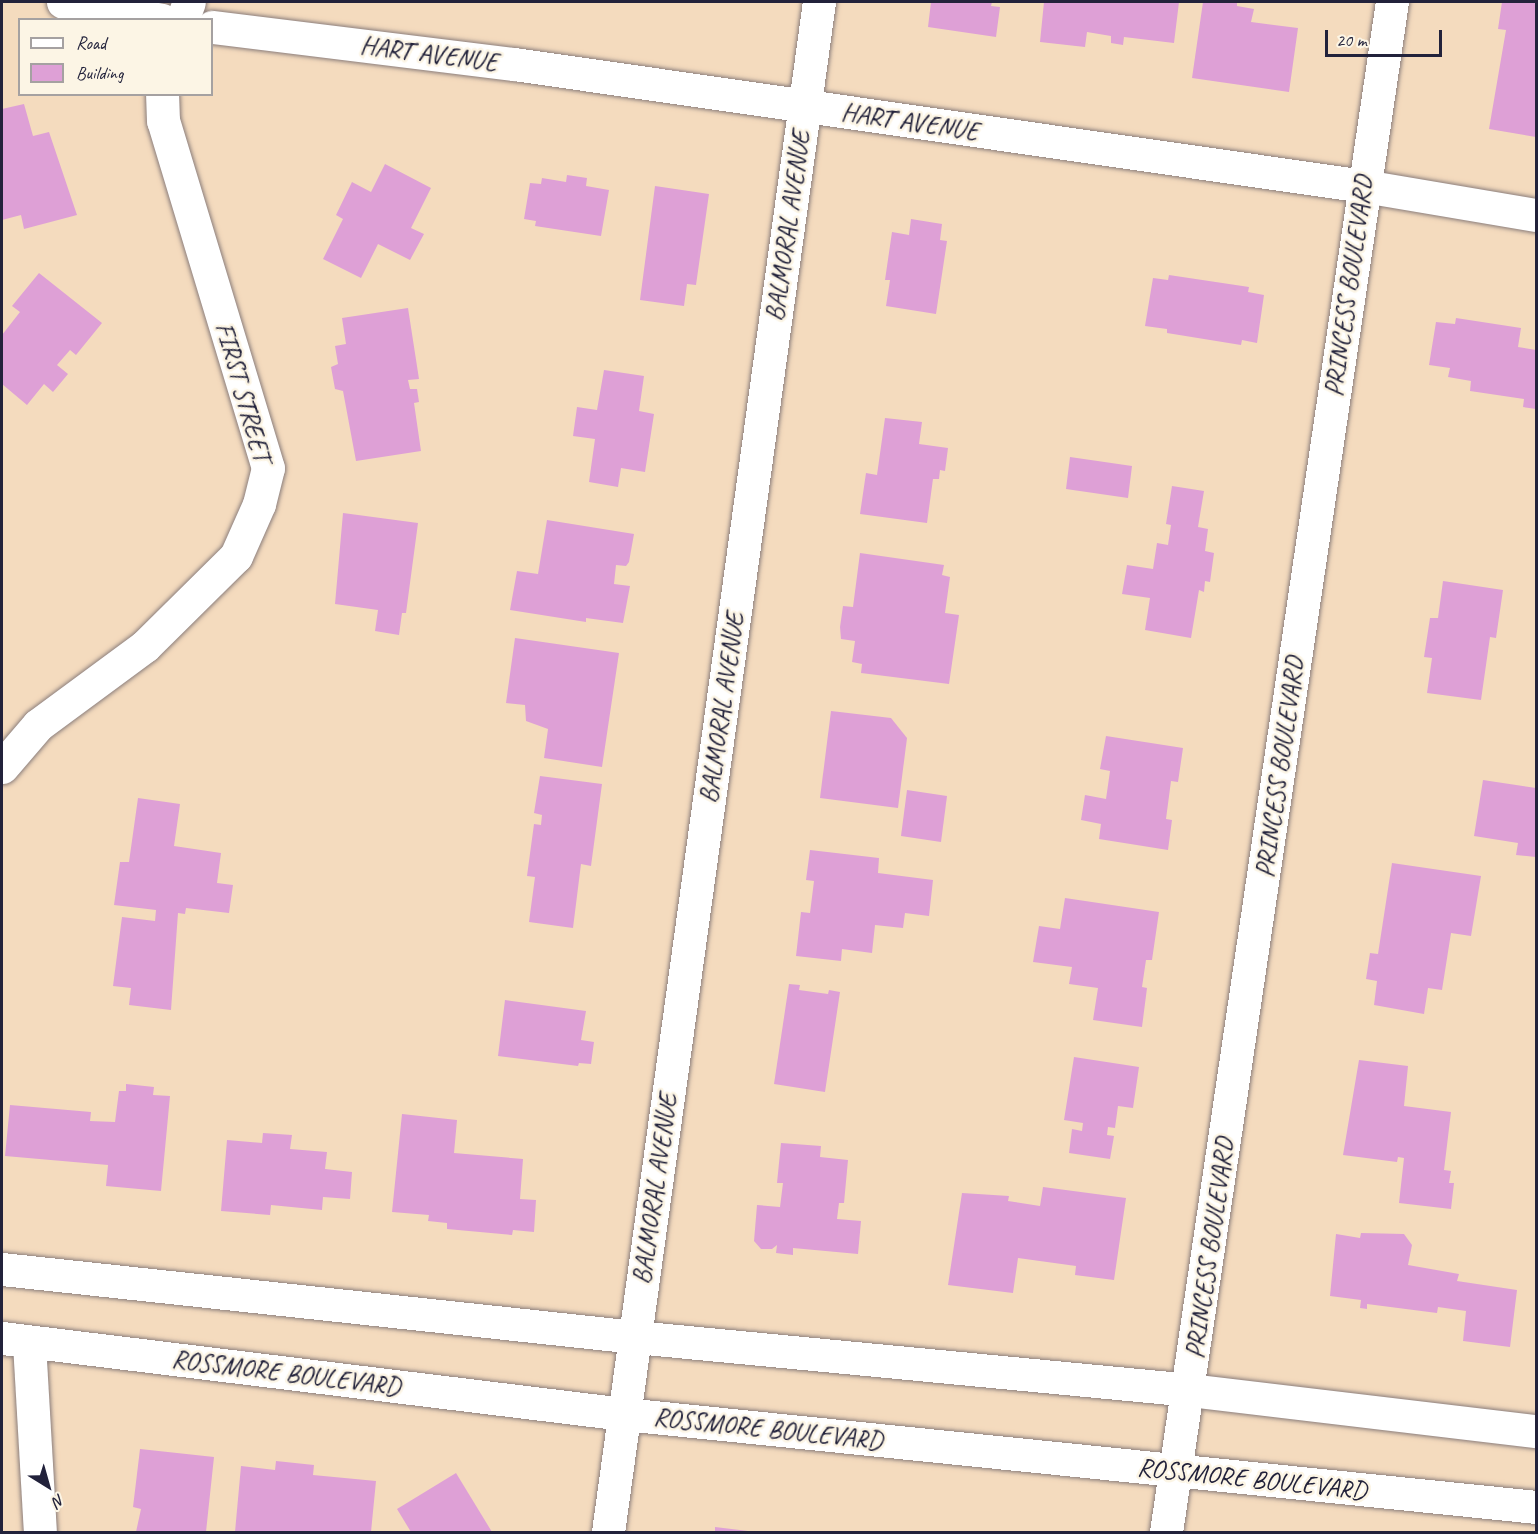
<!DOCTYPE html>
<html>
<head>
<meta charset="utf-8">
<style>
	body { margin:0 }
	#map { position:relative; width:1538px; height:1534px; overflow:hidden; background:#f4dbbe; font-family:Caveat,sans-serif }
	div>[style] { position:absolute }
	.building>* { inset:0; background:#dea0d6 }
	.roads { filter:drop-shadow(0 0 2px #8b7e7c) drop-shadow(0 0 2px #8b7e7c) }
	.minor>* { height:33px; margin:-16.5px; padding:0 16.5px; transform-origin:16.5px; border-radius:16.5px; background:#fff }
	span { translate:-50% -50%; white-space:nowrap; text-align:center; line-height:1.15; -webkit-text-stroke:5px #fcf5e5; paint-order:stroke }
	.street-label { font-size:26px; color:#22223b }
	.frame { position:absolute; inset:0; border:3px solid #22223b; pointer-events:none }
	.legend { position:absolute; left:18px; top:18px; width:195px; height:78px; box-sizing:border-box; background:#fcf5e5; border:2px solid #a5a1a1; margin:0; padding:8px 10px; list-style:none; font-size:18px; color:#22223b }
	.legend li { display:flex; align-items:center; gap:12px; height:30px }
	.legend b { width:30px; border:2px solid #a5a1a1 }
	.north { position:absolute; left:18px; top:1456px; width:60px; height:60px; -webkit-text-stroke:4px #fcf5e5; paint-order:stroke; rotate:143deg; font-size:16px; font-weight:700; line-height:24px; text-align:center; color:#22223b }
	.north::after { content:''; display:block; margin:auto; width:21px; height:27px; background:#22223b; clip-path:polygon(50% 0,100% 100%,50% 72%,0 100%) }
	.scale { position:absolute; left:1325px; top:30px; width:117px; height:27px; box-sizing:border-box; border:3px solid #22223b; border-top:0; padding-left:8px; font-size:18px; line-height:21px; white-space:nowrap; color:#22223b; -webkit-text-stroke:4px #fcf5e5; paint-order:stroke }
</style>
</head>
<body>
<div id="map">
	<div class="building">
		<div style="clip-path:polygon(931px 2px,992px 2px,991px 6px,1000px 7px,996px 37px,928px 27px)"></div>
		<div style="clip-path:polygon(1044px 2px,1179px 2px,1174px 43px,1124px 37px,1123px 45px,1111px 43px,1111px 36px,1087px 32px,1085px 47px,1040px 42px)"></div>
		<div style="clip-path:polygon(1203px 2px,1237px 2px,1237px 6px,1254px 9px,1251px 22px,1298px 28px,1289px 92px,1192px 78px)"></div>
		<div style="clip-path:polygon(1502px 2px,1536px 2px,1536px 137px,1489px 129px,1506px 30px,1498px 29px)"></div>
		<div style="clip-path:polygon(24px 104px,33px 136px,49px 132px,77px 215px,24px 229px,21px 215px,2px 220px,2px 109px)"></div>
		<div style="clip-path:polygon(385px 164px,431px 188px,411px 228px,424px 234px,410px 260px,378px 244px,361px 278px,323px 259px,343px 219px,336px 215px,352px 182px,371px 192px)"></div>
		<div style="clip-path:polygon(567px 175px,587px 178px,586px 186px,609px 190px,601px 236px,535px 226px,536px 221px,524px 219px,530px 183px,541px 184px,542px 178px,566px 182px)"></div>
		<div style="clip-path:polygon(655px 186px,709px 194px,696px 285px,687px 284px,684px 306px,640px 300px)"></div>
		<div style="clip-path:polygon(911px 219px,942px 224px,940px 240px,947px 241px,936px 314px,886px 306px,890px 280px,885px 280px,892px 232px,909px 235px)"></div>
		<div style="clip-path:polygon(39px 273px,102px 323px,76px 355px,70px 350px,57px 365px,68px 374px,53px 392px,44px 384px,27px 405px,2px 384px,2px 335px,20px 312px,12px 306px)"></div>
		<div style="clip-path:polygon(1169px 275px,1249px 287px,1248px 292px,1264px 295px,1257px 343px,1242px 340px,1241px 345px,1167px 333px,1167px 329px,1145px 326px,1153px 278px,1168px 280px)"></div>
		<div style="clip-path:polygon(408px 308px,419px 379px,408px 380px,410px 389px,417px 389px,419px 402px,414px 403px,421px 451px,356px 461px,343px 391px,335px 389px,331px 367px,338px 364px,335px 346px,346px 344px,342px 318px)"></div>
		<div style="clip-path:polygon(1456px 318px,1521px 328px,1518px 347px,1536px 350px,1536px 409px,1523px 407px,1524px 399px,1470px 391px,1471px 381px,1448px 377px,1450px 368px,1429px 365px,1436px 322px,1455px 324px)"></div>
		<div style="clip-path:polygon(604px 370px,644px 376px,639px 411px,654px 414px,645px 472px,621px 468px,618px 487px,589px 482px,595px 439px,573px 436px,577px 407px,597px 410px)"></div>
		<div style="clip-path:polygon(885px 418px,922px 422px,919px 444px,948px 448px,945px 471px,940px 470px,939px 479px,933px 479px,927px 523px,860px 514px,866px 473px,877px 475px)"></div>
		<div style="clip-path:polygon(1070px 457px,1132px 466px,1128px 498px,1066px 489px)"></div>
		<div style="clip-path:polygon(1172px 486px,1204px 491px,1198px 527px,1208px 529px,1205px 551px,1214px 553px,1210px 582px,1205px 581px,1204px 592px,1199px 590px,1191px 638px,1145px 630px,1150px 598px,1122px 594px,1127px 565px,1153px 569px,1157px 543px,1168px 545px,1171px 525px,1166px 524px)"></div>
		<div style="clip-path:polygon(343px 513px,418px 523px,406px 613px,402px 613px,399px 635px,375px 631px,378px 610px,335px 604px)"></div>
		<div style="clip-path:polygon(547px 520px,634px 534px,629px 562px,626px 566px,616px 565px,614px 584px,630px 586px,623px 623px,586px 618px,586px 622px,510px 610px,517px 571px,538px 574px)"></div>
		<div style="clip-path:polygon(860px 553px,944px 565px,942px 575px,950px 577px,945px 613px,959px 615px,949px 684px,861px 673px,862px 664px,852px 662px,855px 641px,841px 639px,840px 627px,843px 606px,853px 607px)"></div>
		<div style="clip-path:polygon(1443px 581px,1503px 590px,1496px 638px,1490px 637px,1481px 700px,1427px 693px,1432px 658px,1424px 657px,1430px 618px,1438px 618px)"></div>
		<div style="clip-path:polygon(515px 638px,619px 653px,602px 767px,544px 758px,548px 729px,526px 721px,525px 705px,506px 703px)"></div>
		<div style="clip-path:polygon(831px 711px,891px 718px,907px 738px,898px 808px,820px 798px)"></div>
		<div style="clip-path:polygon(1106px 736px,1183px 748px,1178px 782px,1171px 781px,1166px 819px,1172px 820px,1168px 850px,1099px 839px,1101px 824px,1081px 820px,1085px 795px,1106px 799px,1110px 771px,1100px 769px)"></div>
		<div style="clip-path:polygon(540px 776px,602px 784px,591px 866px,581px 864px,573px 928px,529px 922px,535px 877px,527px 876px,534px 824px,541px 825px,542px 815px,534px 813px)"></div>
		<div style="clip-path:polygon(1483px 780px,1536px 788px,1536px 857px,1516px 855px,1518px 843px,1474px 836px)"></div>
		<div style="clip-path:polygon(907px 790px,947px 796px,941px 842px,901px 836px)"></div>
		<div style="clip-path:polygon(138px 798px,180px 804px,174px 846px,221px 853px,217px 883px,233px 885px,229px 913px,186px 908px,185px 914px,178px 913px,171px 1010px,129px 1005px,131px 988px,113px 986px,122px 917px,155px 921px,156px 910px,114px 905px,120px 862px,129px 862px)"></div>
		<div style="clip-path:polygon(810px 850px,879px 858px,878px 873px,933px 880px,929px 916px,905px 913px,903px 928px,875px 925px,872px 953px,842px 949px,841px 961px,796px 956px,801px 912px,810px 913px,814px 881px,806px 880px)"></div>
		<div style="clip-path:polygon(1392px 863px,1481px 876px,1471px 936px,1451px 933px,1442px 990px,1428px 988px,1424px 1014px,1374px 1005px,1377px 981px,1366px 979px,1370px 953px,1378px 954px)"></div>
		<div style="clip-path:polygon(1065px 898px,1159px 912px,1152px 960px,1146px 960px,1142px 987px,1147px 988px,1142px 1027px,1093px 1020px,1098px 988px,1069px 984px,1072px 967px,1033px 962px,1039px 926px,1060px 929px)"></div>
		<div style="clip-path:polygon(789px 984px,800px 985px,799px 990px,828px 994px,829px 990px,840px 992px,825px 1092px,774px 1084px)"></div>
		<div style="clip-path:polygon(505px 1000px,586px 1011px,581px 1040px,594px 1042px,591px 1064px,579px 1063px,578px 1066px,498px 1056px)"></div>
		<div style="clip-path:polygon(1074px 1057px,1139px 1067px,1133px 1108px,1118px 1106px,1115px 1128px,1108px 1127px,1107px 1135px,1114px 1136px,1110px 1159px,1069px 1153px,1072px 1129px,1082px 1131px,1083px 1123px,1064px 1120px)"></div>
		<div style="clip-path:polygon(1359px 1060px,1408px 1066px,1404px 1106px,1451px 1112px,1444px 1170px,1451px 1171px,1449px 1183px,1454px 1183px,1451px 1209px,1399px 1203px,1404px 1158px,1398px 1157px,1397px 1162px,1343px 1155px)"></div>
		<div style="clip-path:polygon(126px 1084px,154px 1087px,153px 1095px,170px 1096px,161px 1191px,106px 1186px,108px 1165px,5px 1156px,10px 1105px,91px 1112px,90px 1121px,115px 1122px,119px 1091px,126px 1091px)"></div>
		<div style="clip-path:polygon(402px 1114px,457px 1120px,454px 1153px,523px 1159px,520px 1199px,536px 1200px,534px 1232px,513px 1230px,512px 1235px,447px 1229px,447px 1223px,428px 1221px,429px 1215px,392px 1212px)"></div>
		<div style="clip-path:polygon(263px 1133px,292px 1135px,290px 1149px,327px 1152px,325px 1169px,352px 1172px,350px 1199px,323px 1197px,322px 1210px,271px 1205px,270px 1215px,221px 1211px,227px 1140px,262px 1143px)"></div>
		<div style="clip-path:polygon(781px 1143px,821px 1146px,820px 1157px,848px 1160px,844px 1203px,839px 1203px,837px 1219px,861px 1221px,858px 1254px,793px 1248px,793px 1255px,776px 1253px,777px 1245px,772px 1249px,761px 1249px,754px 1241px,757px 1205px,780px 1207px,783px 1183px,777px 1183px)"></div>
		<div style="clip-path:polygon(1043px 1187px,1126px 1198px,1114px 1280px,1075px 1275px,1076px 1266px,1018px 1258px,1013px 1293px,948px 1285px,962px 1193px,1009px 1196px,1008px 1201px,1040px 1206px)"></div>
		<div style="clip-path:polygon(1361px 1233px,1404px 1234px,1412px 1245px,1408px 1265px,1459px 1274px,1457px 1281px,1517px 1290px,1510px 1347px,1463px 1341px,1466px 1311px,1438px 1307px,1437px 1313px,1367px 1304px,1367px 1309px,1360px 1308px,1361px 1300px,1330px 1296px,1336px 1234px,1360px 1238px)"></div>
		<div style="clip-path:polygon(140px 1449px,214px 1457px,206px 1532px,136px 1532px,141px 1509px,133px 1507px)"></div>
		<div style="clip-path:polygon(276px 1461px,314px 1465px,313px 1475px,376px 1481px,371px 1532px,235px 1532px,241px 1466px,275px 1470px)"></div>
		<div style="clip-path:polygon(456px 1473px,492px 1532px,411px 1532px,397px 1509px)"></div>
		<div style="clip-path:polygon(715px 1527px,748px 1531px,748px 1532px,715px 1532px)"></div>
	</div>
	<div class="roads">
		<div class="minor">
			<div style="left:63px;top:2px;width:101px;rotate:10.3deg"></div>
			<div style="left:182px;top:20px;width:19px;rotate:-69deg"></div>
			<div style="left:212px;top:27px;width:304px;rotate:7deg"></div>
			<div style="left:514px;top:64px;width:859px;rotate:8.17deg"></div>
			<div style="left:1364px;top:186px;width:174px;rotate:9.6deg"></div>
			<div style="left:2px;top:767px;width:55px;rotate:-49.4deg"></div>
			<div style="left:38px;top:725px;width:133px;rotate:-36.4deg"></div>
			<div style="left:145px;top:646px;width:128px;rotate:-44.7deg"></div>
			<div style="left:236px;top:556px;width:57px;rotate:-66.1deg"></div>
			<div style="left:259px;top:504px;width:37px;rotate:-76deg"></div>
			<div style="left:268px;top:468px;width:363px;rotate:-106.8deg"></div>
			<div style="left:163px;top:121px;width:27px;rotate:-92deg"></div>
			<div style="left:2px;top:1269px;width:637px;rotate:6.13deg"></div>
			<div style="left:635px;top:1337px;width:558px;rotate:5.45deg"></div>
			<div style="left:1190px;top:1390px;width:348px;rotate:6.8deg"></div>
			<div style="left:2px;top:1338px;width:627px;rotate:6.97deg"></div>
			<div style="left:624px;top:1414px;width:917px;rotate:5.82deg"></div>
			<div style="left:29px;top:1343px;width:189px;rotate:86.7deg"></div>
			<div style="left:608px;top:1532px;width:1544px;rotate:-82.15deg"></div>
			<div style="left:1166px;top:1532px;width:1547px;rotate:-81.6deg"></div>
		</div>
	</div>
	<div class="street-label">
		<span style="left:429px;top:54px;rotate:7deg">HART AVENUE</span>
		<span style="left:910px;top:122px;rotate:8deg">HART AVENUE</span>
		<span style="left:788px;top:226px;rotate:-82deg">BALMORAL AVENUE</span>
		<span style="left:1349px;top:286px;rotate:-82deg">PRINCESS BOULEVARD</span>
		<span style="left:243px;top:392px;rotate:74deg">FIRST STREET</span>
		<span style="left:722px;top:708px;rotate:-82deg">BALMORAL AVENUE</span>
		<span style="left:1280px;top:767px;rotate:-82deg">PRINCESS BOULEVARD</span>
		<span style="left:655px;top:1189px;rotate:-82deg">BALMORAL AVENUE</span>
		<span style="left:1210px;top:1248px;rotate:-82deg">PRINCESS BOULEVARD</span>
		<span style="left:286px;top:1373px;rotate:7deg">ROSSMORE BOULEVARD</span>
		<span style="left:768px;top:1429px;rotate:6deg">ROSSMORE BOULEVARD</span>
		<span style="left:1252px;top:1479px;rotate:6deg">ROSSMORE BOULEVARD</span>
	</div>
	<div class="frame"></div>
	<ul class="legend">
	<li><b style="height:8px;background:#fff"></b>Road</li>
	<li><b style="height:16px;background:#dea0d6"></b>Building</li>
	</ul>
	<div class="north">N</div>
	<div class="scale">20 m</div>
</div>
</body>
</html>
